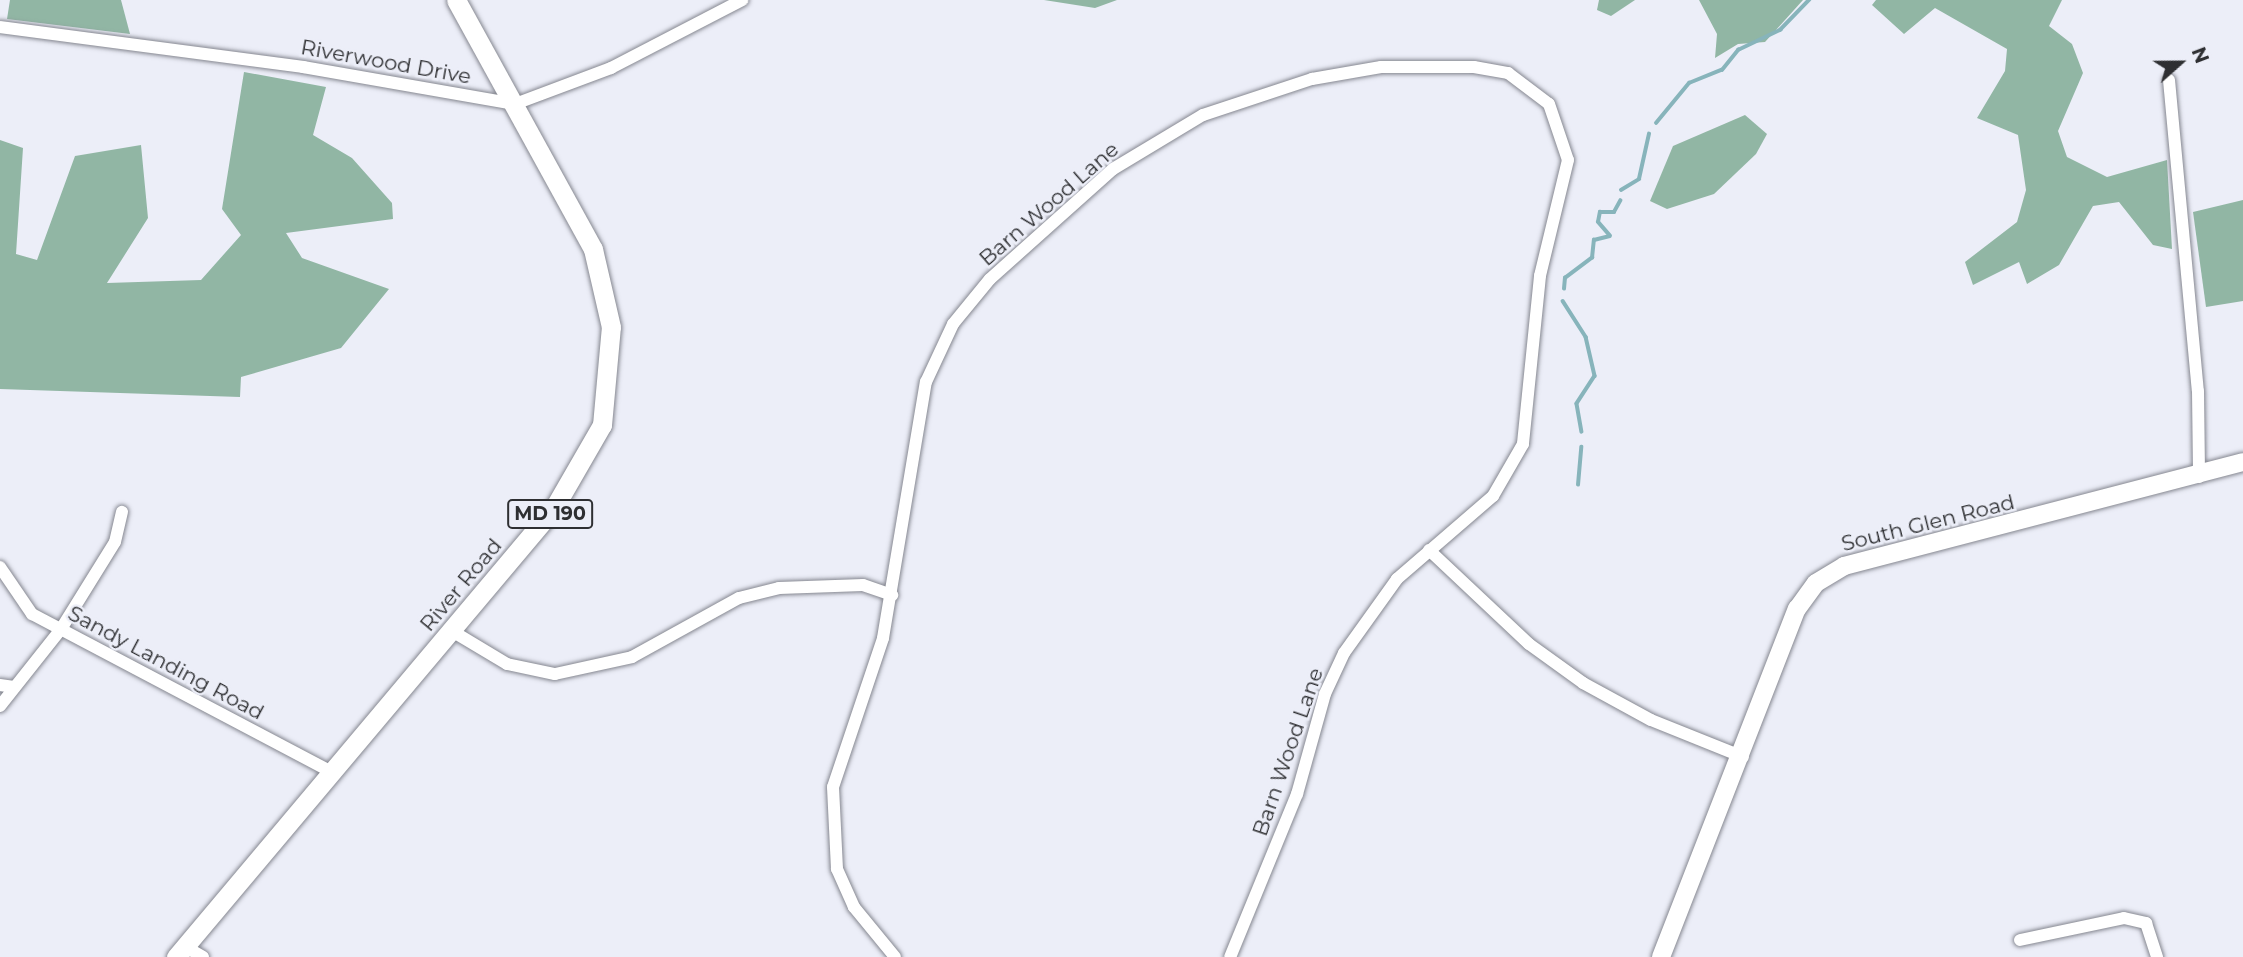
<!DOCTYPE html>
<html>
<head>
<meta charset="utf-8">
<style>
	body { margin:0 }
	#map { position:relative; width:2243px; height:957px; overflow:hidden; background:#eceef8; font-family:Montserrat,sans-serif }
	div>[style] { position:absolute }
	.forest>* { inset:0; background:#91b6a4 }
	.stream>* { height:3.5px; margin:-1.75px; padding:0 1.75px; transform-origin:1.75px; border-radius:1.75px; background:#87b4bb }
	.roads { filter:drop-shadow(0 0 2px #858790) drop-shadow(0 0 2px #858790) }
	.minor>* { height:12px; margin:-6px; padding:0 6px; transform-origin:6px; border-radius:6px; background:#fff }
	.secondary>* { height:18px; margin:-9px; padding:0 9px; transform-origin:9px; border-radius:9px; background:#fff }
	.primary>* { height:19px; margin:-9.5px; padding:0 9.5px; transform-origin:9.5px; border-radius:9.5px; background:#fff }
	span { translate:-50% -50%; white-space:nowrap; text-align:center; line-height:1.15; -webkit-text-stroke:5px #eceef8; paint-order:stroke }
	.shield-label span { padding:2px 5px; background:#eceef8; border:2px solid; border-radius:5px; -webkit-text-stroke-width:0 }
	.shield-label { font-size:19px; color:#2e2f32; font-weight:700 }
	.street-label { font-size:21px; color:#2e2f32 }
	.north { position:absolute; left:2145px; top:28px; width:70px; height:70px; -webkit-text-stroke:5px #eceef8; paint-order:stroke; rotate:69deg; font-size:19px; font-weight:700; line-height:28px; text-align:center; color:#2e2f32 }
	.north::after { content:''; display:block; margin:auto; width:24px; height:32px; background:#2e2f32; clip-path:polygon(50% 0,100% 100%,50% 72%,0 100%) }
</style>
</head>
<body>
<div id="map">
	<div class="forest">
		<div style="clip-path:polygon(10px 0,121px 0,130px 34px,7px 19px)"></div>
		<div style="clip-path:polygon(1044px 0,1117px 0,1095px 8px)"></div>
		<div style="clip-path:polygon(1599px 0,1635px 0,1611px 16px,1597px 10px)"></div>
		<div style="clip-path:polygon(1699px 0,1803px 0,1765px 42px,1738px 44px,1715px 58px,1717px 34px)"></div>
		<div style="clip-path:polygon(1876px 0,2062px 0,2049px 26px,2072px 44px,2083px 73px,2058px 131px,2067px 157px,2107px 177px,2167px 160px,2172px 249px,2153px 245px,2119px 202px,2093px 206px,2059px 265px,2027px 284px,2019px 262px,1973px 285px,1965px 262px,2017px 222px,2026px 190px,2018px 135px,1977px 118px,2005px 71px,2007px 49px,1935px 8px,1904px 34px,1872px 5px)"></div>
		<div style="clip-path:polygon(244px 72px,326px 87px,313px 135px,352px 158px,392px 203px,393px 219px,286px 233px,302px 258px,389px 289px,341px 348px,241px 377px,240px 397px,0 389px,0 140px,23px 148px,16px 254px,37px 260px,75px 156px,141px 145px,148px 218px,107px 283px,201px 280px,241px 235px,222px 209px)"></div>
		<div style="clip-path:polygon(1745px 115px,1767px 134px,1756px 154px,1714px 194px,1667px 209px,1650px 201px,1673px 146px)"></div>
		<div style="clip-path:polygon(2243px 200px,2243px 301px,2206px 307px,2193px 212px)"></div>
	</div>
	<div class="stream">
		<div style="left:1656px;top:123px;width:52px;rotate:-50.5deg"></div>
		<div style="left:1689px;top:83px;width:35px;rotate:-22deg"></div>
		<div style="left:1722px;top:70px;width:26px;rotate:-51deg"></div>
		<div style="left:1738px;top:50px;width:47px;rotate:-25.5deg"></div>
		<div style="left:1780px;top:30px;width:42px;rotate:-46deg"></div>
		<div style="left:1621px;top:190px;width:21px;rotate:-31deg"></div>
		<div style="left:1639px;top:179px;width:46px;rotate:-77.5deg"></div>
		<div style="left:1564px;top:289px;width:11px;rotate:-85deg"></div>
		<div style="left:1565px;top:278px;width:34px;rotate:-37deg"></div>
		<div style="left:1592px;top:258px;width:18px;rotate:-84deg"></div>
		<div style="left:1594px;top:240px;width:16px;rotate:-14deg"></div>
		<div style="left:1610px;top:236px;width:18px;rotate:-131deg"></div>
		<div style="left:1598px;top:222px;width:10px;rotate:-79deg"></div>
		<div style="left:1600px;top:212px;width:14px"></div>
		<div style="left:1614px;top:212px;width:13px;rotate:-61deg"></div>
		<div style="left:1563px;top:301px;width:43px;rotate:57.4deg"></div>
		<div style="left:1586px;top:337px;width:40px;rotate:77deg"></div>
		<div style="left:1595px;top:376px;width:33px;rotate:123deg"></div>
		<div style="left:1577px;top:404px;width:28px;rotate:80deg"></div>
		<div style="left:1578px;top:485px;width:38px;rotate:-85deg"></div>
	</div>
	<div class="roads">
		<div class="minor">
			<div style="left:0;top:27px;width:306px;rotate:7.5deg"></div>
			<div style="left:303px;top:67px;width:215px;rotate:9.9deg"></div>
			<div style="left:515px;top:104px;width:103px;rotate:-20.6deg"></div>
			<div style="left:611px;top:68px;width:148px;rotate:-27.4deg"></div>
			<div style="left:2169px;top:80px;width:312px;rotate:84.7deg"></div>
			<div style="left:2198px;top:391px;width:86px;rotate:89.3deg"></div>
			<div style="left:1429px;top:550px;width:137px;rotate:43.2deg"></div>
			<div style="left:1529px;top:644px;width:67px;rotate:35.8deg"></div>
			<div style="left:1583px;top:683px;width:77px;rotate:28.6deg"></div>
			<div style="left:1651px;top:720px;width:99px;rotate:21.9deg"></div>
			<div style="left:0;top:567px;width:57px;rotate:55.8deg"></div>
			<div style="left:32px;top:614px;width:339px;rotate:27.8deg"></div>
			<div style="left:452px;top:631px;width:64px;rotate:31deg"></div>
			<div style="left:507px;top:664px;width:49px;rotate:11.8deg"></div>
			<div style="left:555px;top:674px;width:79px;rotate:-12.4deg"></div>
			<div style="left:632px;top:657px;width:122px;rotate:-28.9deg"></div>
			<div style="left:739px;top:598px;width:41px;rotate:-14deg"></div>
			<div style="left:779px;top:588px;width:84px;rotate:-2deg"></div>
			<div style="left:863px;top:585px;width:31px;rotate:19deg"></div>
			<div style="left:0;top:685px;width:14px;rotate:8deg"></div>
			<div style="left:0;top:706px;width:98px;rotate:-51.6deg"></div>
			<div style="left:61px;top:629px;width:102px;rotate:-58.2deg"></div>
			<div style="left:115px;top:542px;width:31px;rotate:-77deg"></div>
			<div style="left:2020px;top:940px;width:106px;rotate:-11.9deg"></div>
			<div style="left:2124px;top:918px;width:23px;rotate:13deg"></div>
			<div style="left:2146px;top:923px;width:36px;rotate:72deg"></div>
			<div style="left:184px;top:946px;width:22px;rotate:30deg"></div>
			<div style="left:895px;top:957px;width:65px;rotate:-129.4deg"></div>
			<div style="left:854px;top:907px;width:42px;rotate:-114.1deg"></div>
			<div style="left:837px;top:869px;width:82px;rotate:-92.8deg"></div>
			<div style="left:833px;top:787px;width:157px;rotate:-71.4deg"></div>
			<div style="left:883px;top:638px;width:260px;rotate:-80.5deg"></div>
			<div style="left:926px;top:382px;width:64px;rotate:-65deg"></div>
			<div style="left:953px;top:324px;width:58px;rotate:-50.6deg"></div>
			<div style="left:990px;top:279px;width:165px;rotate:-41.8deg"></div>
			<div style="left:1113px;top:169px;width:105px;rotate:-31deg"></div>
			<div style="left:1203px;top:115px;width:115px;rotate:-18.3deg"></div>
			<div style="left:1312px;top:79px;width:70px;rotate:-9.9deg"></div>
			<div style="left:1381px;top:67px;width:93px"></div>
			<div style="left:1474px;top:67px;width:35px;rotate:10deg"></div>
			<div style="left:1508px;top:73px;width:51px;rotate:37.1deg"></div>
			<div style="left:1549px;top:104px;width:59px;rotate:71.3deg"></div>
			<div style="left:1568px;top:160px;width:119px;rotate:103.6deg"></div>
			<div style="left:1540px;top:276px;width:169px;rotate:95.8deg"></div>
			<div style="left:1523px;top:444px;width:60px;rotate:120deg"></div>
			<div style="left:1493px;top:496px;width:127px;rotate:139.2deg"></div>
			<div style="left:1397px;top:579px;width:91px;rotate:125.6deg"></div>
			<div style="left:1344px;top:653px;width:45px;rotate:114.9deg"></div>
			<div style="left:1325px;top:694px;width:104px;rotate:105.6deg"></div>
			<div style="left:1297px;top:794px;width:176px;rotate:112.3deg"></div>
		</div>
		<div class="secondary">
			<div style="left:1661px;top:957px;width:374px;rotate:-68.7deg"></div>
			<div style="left:1797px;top:609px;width:32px;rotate:-54deg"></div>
			<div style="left:1816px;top:583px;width:33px;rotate:-31deg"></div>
			<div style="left:1844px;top:566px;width:412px;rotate:-14.6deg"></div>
		</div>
		<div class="primary">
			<div style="left:176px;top:957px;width:587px;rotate:-49.91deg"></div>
			<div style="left:554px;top:508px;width:96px;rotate:-60deg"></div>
			<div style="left:602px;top:425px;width:98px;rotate:-84.8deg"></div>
			<div style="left:611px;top:327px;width:80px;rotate:-103deg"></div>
			<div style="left:593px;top:249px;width:284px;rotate:-118.8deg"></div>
		</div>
	</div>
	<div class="shield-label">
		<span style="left:550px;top:514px">MD 190</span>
	</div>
	<div class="street-label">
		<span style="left:386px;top:62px;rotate:10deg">Riverwood Drive</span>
		<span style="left:1049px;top:204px;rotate:-41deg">Barn Wood Lane</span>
		<span style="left:1928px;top:523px;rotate:-14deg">South Glen Road</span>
		<span style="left:461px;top:585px;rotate:-50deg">River Road</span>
		<span style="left:166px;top:663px;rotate:28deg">Sandy Landing Road</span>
		<span style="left:1288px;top:752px;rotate:-71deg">Barn Wood Lane</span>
	</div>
	<div class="north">N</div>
</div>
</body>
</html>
